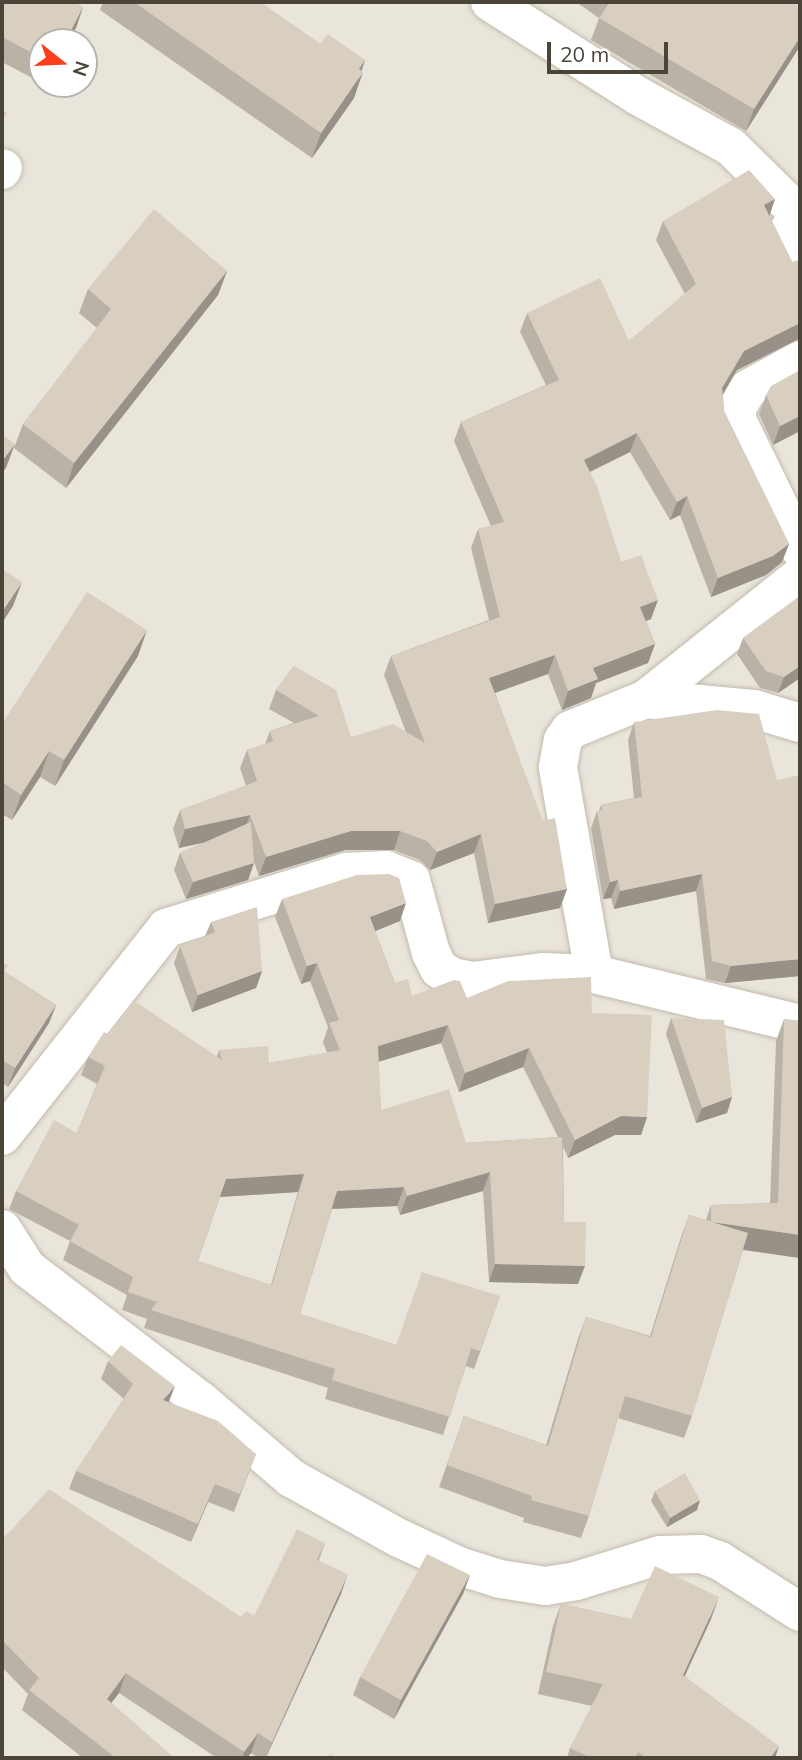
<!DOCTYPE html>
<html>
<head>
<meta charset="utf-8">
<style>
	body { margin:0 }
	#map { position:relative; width:802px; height:1760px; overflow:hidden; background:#f6f3ec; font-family:Mulish,sans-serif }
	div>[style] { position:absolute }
	.residential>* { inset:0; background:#eae5da }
	.roads { filter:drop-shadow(0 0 2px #c2bbae) drop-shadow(0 0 2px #c2bbae) }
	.minor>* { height:38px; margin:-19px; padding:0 19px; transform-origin:19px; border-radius:19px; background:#fff }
	.wall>* { inset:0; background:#bab2a6 }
	.shaded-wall>* { inset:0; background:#979187 }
	.building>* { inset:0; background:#d8cfc1 }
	span { translate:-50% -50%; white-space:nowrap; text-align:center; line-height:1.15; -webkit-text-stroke:5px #fff; paint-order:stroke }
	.frame { position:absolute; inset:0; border:4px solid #4b4439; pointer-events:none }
	.north { position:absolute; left:28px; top:28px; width:70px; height:70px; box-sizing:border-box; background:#fff; border:2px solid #b7b4b0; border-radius:50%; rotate:108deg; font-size:19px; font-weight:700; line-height:28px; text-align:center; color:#4b4439 }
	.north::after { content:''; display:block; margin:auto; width:24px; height:32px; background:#fd3d1c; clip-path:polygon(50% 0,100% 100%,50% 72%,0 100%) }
	.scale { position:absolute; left:547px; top:42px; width:121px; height:32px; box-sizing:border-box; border:4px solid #4b4439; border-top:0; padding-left:9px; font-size:21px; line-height:24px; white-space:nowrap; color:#4b4439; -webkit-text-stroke:5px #fff; paint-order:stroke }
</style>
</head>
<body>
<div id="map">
	<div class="residential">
		<div style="clip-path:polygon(evenodd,2px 2px,800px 2px,800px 1758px,2px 1758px,2px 2px,42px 42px,84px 42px,84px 84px,42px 84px,42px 42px)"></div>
	</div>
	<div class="roads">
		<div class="minor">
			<div style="left:490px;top:2px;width:175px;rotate:32.4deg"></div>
			<div style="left:638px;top:96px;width:106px;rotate:28.7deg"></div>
			<div style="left:731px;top:147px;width:97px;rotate:44.6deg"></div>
			<div style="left:2px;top:170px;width:2px;rotate:-63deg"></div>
			<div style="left:800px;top:217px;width:15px;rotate:132deg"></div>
			<div style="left:790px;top:228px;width:10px;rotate:90deg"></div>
			<div style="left:790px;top:238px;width:21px;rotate:61deg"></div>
			<div style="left:800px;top:360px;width:60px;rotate:150.9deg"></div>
			<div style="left:748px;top:389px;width:22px;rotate:120deg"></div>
			<div style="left:737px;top:408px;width:12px;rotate:90deg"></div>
			<div style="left:737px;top:420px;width:144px;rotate:64deg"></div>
			<div style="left:646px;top:699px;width:108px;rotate:5.3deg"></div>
			<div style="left:754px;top:709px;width:48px;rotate:16.9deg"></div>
			<div style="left:594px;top:974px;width:210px;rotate:-99.9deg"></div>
			<div style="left:558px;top:767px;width:27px;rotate:-80deg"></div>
			<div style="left:563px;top:740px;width:12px;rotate:-55deg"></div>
			<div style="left:570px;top:730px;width:82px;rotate:-22.2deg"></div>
			<div style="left:646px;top:699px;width:197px;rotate:-38.6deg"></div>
			<div style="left:2px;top:1136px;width:265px;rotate:-51.7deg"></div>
			<div style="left:166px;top:928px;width:189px;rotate:-17.3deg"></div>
			<div style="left:346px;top:872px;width:40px;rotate:-2.9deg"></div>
			<div style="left:386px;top:870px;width:27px;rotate:22deg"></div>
			<div style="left:411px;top:880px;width:76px;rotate:74.7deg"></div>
			<div style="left:431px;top:953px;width:18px;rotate:63deg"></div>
			<div style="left:439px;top:969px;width:16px;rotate:30deg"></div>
			<div style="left:453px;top:977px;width:19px;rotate:12deg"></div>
			<div style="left:472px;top:981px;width:73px;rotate:-7.1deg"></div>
			<div style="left:544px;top:972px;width:50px;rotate:2.3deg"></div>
			<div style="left:594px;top:974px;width:212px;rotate:13.6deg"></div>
			<div style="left:2px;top:1229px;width:46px;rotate:57.3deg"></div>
			<div style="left:27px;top:1268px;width:219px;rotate:37.4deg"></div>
			<div style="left:201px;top:1401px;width:118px;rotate:40.5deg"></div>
			<div style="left:291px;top:1478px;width:124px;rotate:29.1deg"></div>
			<div style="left:399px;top:1538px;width:66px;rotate:25deg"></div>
			<div style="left:459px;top:1566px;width:43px;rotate:17.6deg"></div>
			<div style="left:500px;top:1579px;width:46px;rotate:8.8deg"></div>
			<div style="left:545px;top:1586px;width:31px;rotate:-9deg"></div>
			<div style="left:576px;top:1581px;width:88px;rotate:-17.2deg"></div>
			<div style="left:660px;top:1555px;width:41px;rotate:-1.4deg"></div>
			<div style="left:701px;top:1554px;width:20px;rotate:20deg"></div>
			<div style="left:720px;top:1561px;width:95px;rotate:32.5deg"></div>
		</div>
	</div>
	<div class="wall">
		<div style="clip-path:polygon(2px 2px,83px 7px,76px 28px,42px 42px,42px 83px,2px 62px)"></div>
		<div style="clip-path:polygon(103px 2px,260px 2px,320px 44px,365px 60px,354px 98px,312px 158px,100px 10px)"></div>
		<div style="clip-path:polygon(576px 2px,792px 2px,800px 7px,800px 46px,746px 131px,591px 40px,599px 18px)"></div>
		<div style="clip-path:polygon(775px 199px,769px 215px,792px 262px,800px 260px,800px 339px,737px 370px,723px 395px,724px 411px,789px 544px,782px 562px,766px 575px,711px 597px,680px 515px,670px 520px,630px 452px,590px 472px,621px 562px,651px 619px,646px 621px,655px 644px,648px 663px,596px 683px,591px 698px,562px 710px,548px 674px,495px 693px,567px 889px,560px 908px,488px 923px,474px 853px,430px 870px,420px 860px,394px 850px,345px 850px,259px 876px,254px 862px,248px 880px,186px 899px,174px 870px,180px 853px,205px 842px,179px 848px,173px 829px,180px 810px,246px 786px,240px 768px,247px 750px,265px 744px,270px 731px,294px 723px,269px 709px,276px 690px,294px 666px,351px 737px,406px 732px,384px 675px,391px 656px,489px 620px,471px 548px,478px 529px,491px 526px,454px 441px,461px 422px,546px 385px,520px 332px,527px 313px,629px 341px,685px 294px,656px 240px,663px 221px)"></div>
		<div style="clip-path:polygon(227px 271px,218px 295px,66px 488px,14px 448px,23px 424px,97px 328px,79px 313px,88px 289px)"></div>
		<div style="clip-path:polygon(800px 370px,800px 431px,773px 445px,759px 414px,766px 395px)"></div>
		<div style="clip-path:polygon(800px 596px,800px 678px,778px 693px,760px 688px,737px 654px,743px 638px)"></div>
		<div style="clip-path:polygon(138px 656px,55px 786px,40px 777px,12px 820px,2px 814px,2px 724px)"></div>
		<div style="clip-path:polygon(634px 722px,800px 976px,725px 983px,706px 979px,696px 891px,614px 909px,611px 898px,603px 899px,591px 828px,597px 811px,599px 811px,601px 805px,634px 798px,628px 740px)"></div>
		<div style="clip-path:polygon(evenodd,282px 899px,400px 921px,375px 931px,395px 983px,412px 996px,467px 998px,592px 1013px,647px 1117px,641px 1135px,615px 1135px,568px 1158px,563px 1147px,564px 1222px,578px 1284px,489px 1282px,483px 1191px,400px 1215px,397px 1206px,332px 1209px,300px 1314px,396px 1345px,500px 1296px,474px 1369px,466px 1366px,443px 1435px,325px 1399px,328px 1388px,144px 1328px,147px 1319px,122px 1310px,127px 1295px,63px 1260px,70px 1241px,9px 1209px,16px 1191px,77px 1133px,97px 1084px,81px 1075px,88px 1057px,110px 1035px,217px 1056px,219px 1050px,269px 1063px,327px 1053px,323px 1042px,328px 1027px,310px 981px,301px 984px,275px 917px,282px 899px,441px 1043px,459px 1092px,523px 1067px,558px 1137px,466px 1143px,381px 1110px,378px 1062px,441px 1043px,282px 899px,298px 1192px,271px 1285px,198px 1261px,220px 1197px,298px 1192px)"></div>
		<div style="clip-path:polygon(211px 922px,262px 971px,256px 988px,192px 1012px,174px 963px,180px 946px,205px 936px)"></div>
		<div style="clip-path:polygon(2px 962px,5px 972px,56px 1005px,49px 1023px,8px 1087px,2px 1083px)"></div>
		<div style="clip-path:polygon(671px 1018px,732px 1097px,727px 1113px,696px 1123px,666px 1034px)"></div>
		<div style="clip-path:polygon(784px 1019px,800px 1021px,800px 1258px,743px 1250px,692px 1416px,684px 1438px,618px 1418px,589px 1516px,581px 1538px,523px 1522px,524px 1518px,439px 1487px,464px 1416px,546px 1445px,578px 1339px,586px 1317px,650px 1336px,681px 1237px,689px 1215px,706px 1220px,711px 1205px,770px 1203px,776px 1041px)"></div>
		<div style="clip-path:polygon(108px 1361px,169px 1402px,256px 1454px,234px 1512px,208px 1502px,191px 1542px,69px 1489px,76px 1471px,124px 1399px,101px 1379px)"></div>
		<div style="clip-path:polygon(655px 1491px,697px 1510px,667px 1527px,651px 1501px)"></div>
		<div style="clip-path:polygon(2px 1540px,241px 1617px,254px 1616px,325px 1543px,319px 1560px,341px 1594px,266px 1758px,259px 1758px,251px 1753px,247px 1758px,217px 1758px,119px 1693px,111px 1703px,174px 1758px,83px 1758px,22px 1710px,28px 1694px,2px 1667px)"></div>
		<div style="clip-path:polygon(470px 1575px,463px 1594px,394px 1719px,353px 1695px,360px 1677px)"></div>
		<div style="clip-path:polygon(561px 1604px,631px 1619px,711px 1619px,685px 1676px,775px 1758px,567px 1758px,570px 1748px,592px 1706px,538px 1694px,553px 1626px)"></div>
	</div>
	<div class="shaded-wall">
		<div style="clip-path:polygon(83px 7px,76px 28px,68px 42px,65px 42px)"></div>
		<div style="clip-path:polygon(800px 37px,800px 46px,746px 131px,754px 109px)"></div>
		<div style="clip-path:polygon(365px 60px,358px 80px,363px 72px,354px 98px,312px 158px,321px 133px,359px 69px)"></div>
		<div style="clip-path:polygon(775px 199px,769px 217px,764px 205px)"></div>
		<div style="clip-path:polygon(227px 271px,218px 295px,66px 488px,74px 463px)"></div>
		<div style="clip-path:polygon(800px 323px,800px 338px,737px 370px,715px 407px,722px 388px,744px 351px)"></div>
		<div style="clip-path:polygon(800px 416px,800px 431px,773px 445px,780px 426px)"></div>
		<div style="clip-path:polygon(637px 433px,630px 452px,577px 478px,584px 460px)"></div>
		<div style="clip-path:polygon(15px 444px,6px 468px,2px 473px,2px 461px)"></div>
		<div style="clip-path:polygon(687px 496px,680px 515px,670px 520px,677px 502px)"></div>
		<div style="clip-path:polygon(789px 544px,782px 562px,766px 575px,711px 597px,718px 578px)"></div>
		<div style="clip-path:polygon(22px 582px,13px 606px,2px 623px,2px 612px)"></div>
		<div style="clip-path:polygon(658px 600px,651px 619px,633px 626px,640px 607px)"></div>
		<div style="clip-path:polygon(147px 630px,138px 656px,55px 786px,64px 760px)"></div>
		<div style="clip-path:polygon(655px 644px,648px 663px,596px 683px,591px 698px,562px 710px,568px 691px,593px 668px)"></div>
		<div style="clip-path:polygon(555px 655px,548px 674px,483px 697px,489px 678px)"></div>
		<div style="clip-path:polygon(800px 666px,800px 678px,778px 693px,784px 677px)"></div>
		<div style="clip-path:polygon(49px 751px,40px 777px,12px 820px,21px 795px)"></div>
		<div style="clip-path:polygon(250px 815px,243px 834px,179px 848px,185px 829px)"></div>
		<div style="clip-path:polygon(351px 831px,400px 831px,394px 850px,345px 850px,259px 876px,266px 857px)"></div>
		<div style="clip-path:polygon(481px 834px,474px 853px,430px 870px,437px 852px)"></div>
		<div style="clip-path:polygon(254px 863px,248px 880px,186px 899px,193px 882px)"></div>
		<div style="clip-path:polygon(702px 874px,696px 891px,614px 909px,620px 891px)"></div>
		<div style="clip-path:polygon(618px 880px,611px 898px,603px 899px,610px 882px)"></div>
		<div style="clip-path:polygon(567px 889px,560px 908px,488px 923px,495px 904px)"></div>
		<div style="clip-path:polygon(406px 903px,400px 921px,363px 936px,370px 917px)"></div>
		<div style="clip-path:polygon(800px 959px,800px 976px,725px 983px,731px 966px)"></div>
		<div style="clip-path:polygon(317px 963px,310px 981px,301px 984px,307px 966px)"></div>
		<div style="clip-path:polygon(262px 971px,256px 988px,192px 1012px,198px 995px)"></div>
		<div style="clip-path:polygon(56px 1005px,49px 1023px,8px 1087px,15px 1068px)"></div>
		<div style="clip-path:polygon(448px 1025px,441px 1043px,371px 1064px,378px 1046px)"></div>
		<div style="clip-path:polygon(529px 1048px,523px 1067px,459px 1092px,465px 1073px)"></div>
		<div style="clip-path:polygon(732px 1097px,727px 1113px,696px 1123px,702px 1108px)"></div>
		<div style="clip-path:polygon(621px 1116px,647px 1117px,641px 1135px,615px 1135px,568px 1158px,575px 1140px)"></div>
		<div style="clip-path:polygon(490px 1172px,483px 1191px,400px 1215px,407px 1196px)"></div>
		<div style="clip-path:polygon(304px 1174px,298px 1192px,219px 1197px,226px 1179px)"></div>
		<div style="clip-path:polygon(404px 1187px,397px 1206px,330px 1209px,337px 1191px)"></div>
		<div style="clip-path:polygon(712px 1222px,800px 1235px,800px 1258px,704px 1244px)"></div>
		<div style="clip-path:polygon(495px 1264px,585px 1266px,578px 1284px,489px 1282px)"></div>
		<div style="clip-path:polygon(175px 1386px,168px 1404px,163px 1400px)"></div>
		<div style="clip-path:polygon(215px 1484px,208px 1502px,191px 1542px,198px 1524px)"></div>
		<div style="clip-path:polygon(700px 1500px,697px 1510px,667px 1527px,670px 1518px)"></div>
		<div style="clip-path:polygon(348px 1574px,341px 1594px,265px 1758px,272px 1742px)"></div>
		<div style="clip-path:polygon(470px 1575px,463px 1594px,394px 1719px,401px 1700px)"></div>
		<div style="clip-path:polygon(719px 1597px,711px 1619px,675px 1697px,683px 1675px)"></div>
		<div style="clip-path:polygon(126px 1673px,119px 1693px,99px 1719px,107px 1699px)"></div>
		<div style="clip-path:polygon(258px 1733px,251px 1753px,247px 1758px,242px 1758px,244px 1752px)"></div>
		<div style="clip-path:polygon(779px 1746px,775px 1758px,770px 1758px)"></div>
	</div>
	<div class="building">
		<div style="clip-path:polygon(2px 2px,74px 2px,83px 7px,65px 42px,42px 42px,42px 58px,2px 37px)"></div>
		<div style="clip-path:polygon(134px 2px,260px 2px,320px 44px,328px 34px,365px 60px,359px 69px,363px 72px,321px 133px)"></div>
		<div style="clip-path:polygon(610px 2px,792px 2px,800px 7px,800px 37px,754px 109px,599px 18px)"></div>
		<div style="clip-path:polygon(2px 110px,7px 113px,2px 122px)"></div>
		<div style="clip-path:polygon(749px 170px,775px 199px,764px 205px,792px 262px,800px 260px,800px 323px,744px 351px,722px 388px,724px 411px,789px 544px,773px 556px,718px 578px,687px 496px,677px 502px,637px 433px,584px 460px,597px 486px,621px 562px,641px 555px,658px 600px,640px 607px,655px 644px,593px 668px,598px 679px,568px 691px,555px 655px,489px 678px,543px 821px,555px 818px,567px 889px,495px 904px,481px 834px,437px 852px,427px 841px,400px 831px,351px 831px,266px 857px,250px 815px,185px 829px,180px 810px,257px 781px,247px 750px,273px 741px,270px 731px,319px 716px,276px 690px,294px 666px,336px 690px,351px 737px,393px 724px,425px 743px,391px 656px,500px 617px,478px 529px,504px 522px,461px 422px,559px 380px,527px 313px,600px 278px,629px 341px,696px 284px,663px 221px)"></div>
		<div style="clip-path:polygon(154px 209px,227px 271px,74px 463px,23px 424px,111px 309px,88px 289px)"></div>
		<div style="clip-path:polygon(800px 370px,800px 416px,780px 426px,766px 395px,771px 386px)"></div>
		<div style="clip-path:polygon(2px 434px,15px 444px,2px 461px)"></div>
		<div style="clip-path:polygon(2px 569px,22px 582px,2px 612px)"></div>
		<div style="clip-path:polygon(87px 592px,147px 630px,64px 760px,49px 751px,21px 795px,2px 782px,2px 724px)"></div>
		<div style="clip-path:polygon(800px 596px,800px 666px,784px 677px,766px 671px,743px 638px)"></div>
		<div style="clip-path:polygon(717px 710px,759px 714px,777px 780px,800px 775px,800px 959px,731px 966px,712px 961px,702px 874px,620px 891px,618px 880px,610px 882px,597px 811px,602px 810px,601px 805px,642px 797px,634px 722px)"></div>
		<div style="clip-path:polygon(251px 822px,254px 863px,193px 882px,180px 853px)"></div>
		<div style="clip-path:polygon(evenodd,389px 874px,399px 878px,406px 903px,370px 917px,395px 983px,408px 979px,412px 996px,454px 980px,460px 981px,467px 998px,508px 981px,591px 977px,592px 1013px,652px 1015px,647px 1117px,621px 1116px,575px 1140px,529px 1048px,465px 1073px,448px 1025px,378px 1046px,381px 1110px,449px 1089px,466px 1143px,562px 1137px,564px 1222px,586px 1222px,585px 1266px,495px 1264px,490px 1172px,407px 1196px,404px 1187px,337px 1191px,300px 1314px,396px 1345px,422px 1272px,500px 1296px,480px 1351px,471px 1348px,450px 1417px,332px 1380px,335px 1369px,151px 1310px,157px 1302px,128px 1292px,133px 1277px,70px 1241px,79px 1225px,16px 1191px,54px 1120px,77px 1133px,105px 1066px,88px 1057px,104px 1032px,110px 1035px,133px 1000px,222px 1060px,219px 1050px,268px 1046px,269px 1063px,340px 1050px,329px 1023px,339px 1020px,317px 963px,307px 966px,282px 899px,357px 875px,389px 874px,304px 1174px,272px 1285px,198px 1261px,226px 1179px,304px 1174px)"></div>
		<div style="clip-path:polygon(257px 907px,262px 971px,198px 995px,180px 946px,215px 932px,211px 922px)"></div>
		<div style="clip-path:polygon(2px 962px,8px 965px,4px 971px,56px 1005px,15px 1068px,2px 1060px)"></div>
		<div style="clip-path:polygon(671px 1018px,724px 1020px,732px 1097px,702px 1108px)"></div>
		<div style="clip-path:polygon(784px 1019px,800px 1021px,800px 1235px,712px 1222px,748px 1233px,692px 1416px,625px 1396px,589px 1516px,531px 1500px,532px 1496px,447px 1465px,464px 1416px,548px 1446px,586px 1317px,651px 1337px,689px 1215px,711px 1221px,711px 1205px,778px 1203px)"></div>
		<div style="clip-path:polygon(121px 1345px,175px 1386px,163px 1400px,218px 1421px,256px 1454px,240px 1494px,215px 1484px,198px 1524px,76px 1471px,133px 1384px,108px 1361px)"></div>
		<div style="clip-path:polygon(685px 1473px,700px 1500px,670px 1518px,655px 1491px)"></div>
		<div style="clip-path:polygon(49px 1489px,241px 1617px,246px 1611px,254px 1616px,297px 1529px,325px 1543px,317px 1560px,348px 1574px,272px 1742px,258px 1733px,244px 1752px,126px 1673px,107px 1699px,174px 1758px,116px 1758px,29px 1690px,39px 1678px,2px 1640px,2px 1540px)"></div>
		<div style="clip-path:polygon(427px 1554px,470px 1575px,401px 1700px,360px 1677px)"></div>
		<div style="clip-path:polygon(655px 1566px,719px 1597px,683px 1675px,779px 1746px,770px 1758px,646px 1758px,638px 1752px,635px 1758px,586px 1758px,587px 1756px,570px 1748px,603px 1684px,546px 1672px,561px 1604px,631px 1619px)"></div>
		<div style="clip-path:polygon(330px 1754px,337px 1758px,327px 1758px)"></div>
	</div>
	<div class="frame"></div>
	<div class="north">N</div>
	<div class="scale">20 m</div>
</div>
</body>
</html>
